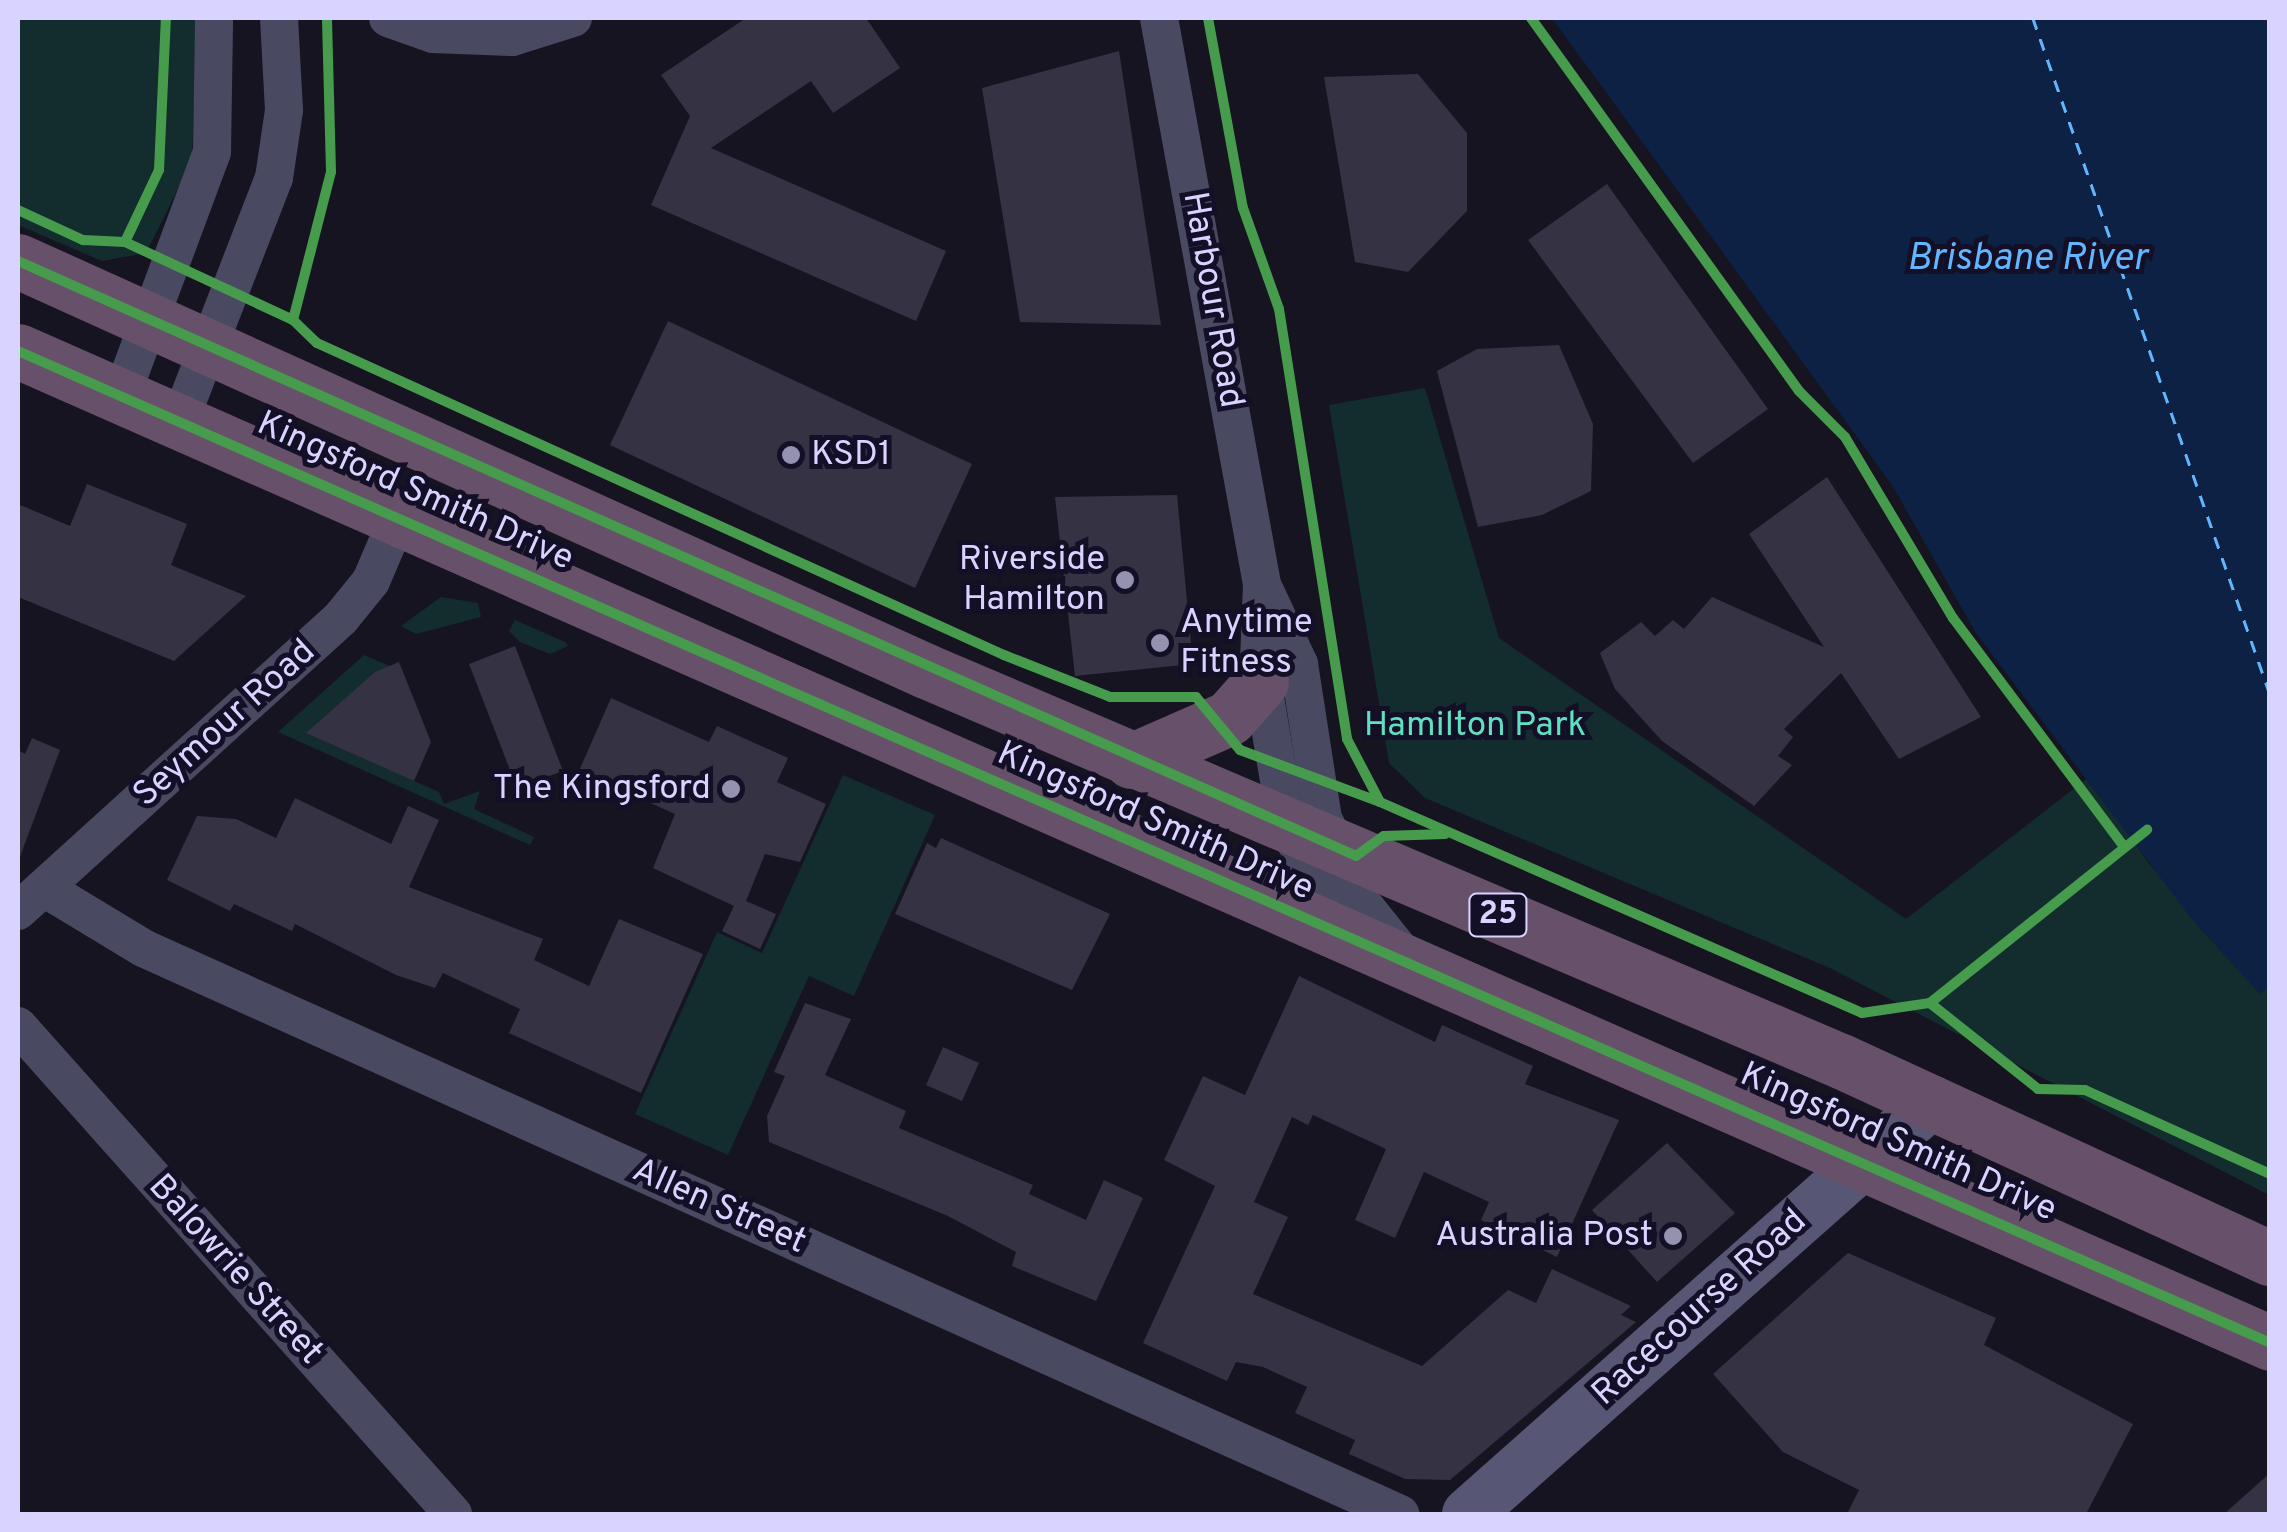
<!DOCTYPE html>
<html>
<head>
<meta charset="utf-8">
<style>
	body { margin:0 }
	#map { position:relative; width:2287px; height:1532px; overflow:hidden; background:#161421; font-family:Overpass,sans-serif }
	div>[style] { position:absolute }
	.green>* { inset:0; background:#132c2d }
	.water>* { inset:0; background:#0d2144 }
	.ferry>* { height:2.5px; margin-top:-1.25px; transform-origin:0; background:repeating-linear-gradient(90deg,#62b6ff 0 12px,transparent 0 22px) }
	.building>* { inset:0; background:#343243 }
	.street>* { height:38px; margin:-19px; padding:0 19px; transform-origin:19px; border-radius:19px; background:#4a4962 }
	.secondary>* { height:52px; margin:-26px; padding:0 26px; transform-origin:26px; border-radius:26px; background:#575674 }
	.highway>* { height:55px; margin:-27.5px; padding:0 27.5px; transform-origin:27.5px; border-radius:27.5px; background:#67516a }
	.cycleway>* { height:10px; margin:-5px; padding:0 5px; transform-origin:5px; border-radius:5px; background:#469c4c }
	.dots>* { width:28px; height:28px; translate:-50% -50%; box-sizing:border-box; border:5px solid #130f26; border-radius:50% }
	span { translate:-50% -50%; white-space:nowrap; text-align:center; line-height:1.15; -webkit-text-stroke:10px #130f26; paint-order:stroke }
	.shield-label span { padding:2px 8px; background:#130f26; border:2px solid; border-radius:8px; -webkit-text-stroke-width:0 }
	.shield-label { font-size:32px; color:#d9d4ff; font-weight:700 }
	.street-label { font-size:35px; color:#d9d4ff }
	.poi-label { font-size:35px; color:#d9d4ff }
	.left { translate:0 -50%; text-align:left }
	.right { translate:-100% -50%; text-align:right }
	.park-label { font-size:35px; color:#5fe0c0 }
	.water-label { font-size:38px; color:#62b6ff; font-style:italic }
	.frame { position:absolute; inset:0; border:20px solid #d9d4ff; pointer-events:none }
</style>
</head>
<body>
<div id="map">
	<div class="green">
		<div style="clip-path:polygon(18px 18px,197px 18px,192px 161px,146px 253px,102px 261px,18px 225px)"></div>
		<div style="clip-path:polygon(1425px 388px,1499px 638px,1906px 919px,2090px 776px,2147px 861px,2260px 993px,2269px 985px,2269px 1195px,1830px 968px,1425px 798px,1389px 763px,1329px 405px)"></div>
		<div style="clip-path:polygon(441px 597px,478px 603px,481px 617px,416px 634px,401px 626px)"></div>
		<div style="clip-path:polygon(515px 620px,565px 642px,568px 646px,550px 654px,520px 642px,509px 631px)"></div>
		<div style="clip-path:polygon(364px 655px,390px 666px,307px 733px,439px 792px,444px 804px,480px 791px,474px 809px,534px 837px,530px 845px,278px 732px)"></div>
		<div style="clip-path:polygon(843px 775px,935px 815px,854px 996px,809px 976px,728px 1155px,635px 1114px,717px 932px,762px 953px)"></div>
	</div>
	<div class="water">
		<div style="clip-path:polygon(1552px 18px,2269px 18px,2270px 985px,2260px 994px,2194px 922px,1976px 633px,1892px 485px)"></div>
	</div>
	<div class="ferry">
		<div style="left:2033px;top:18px;width:716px;rotate:70.68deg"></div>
	</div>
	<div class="building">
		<div style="clip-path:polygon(746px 18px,866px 18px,900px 68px,833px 113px,811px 81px,711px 148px,946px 251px,916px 321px,651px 205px,690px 116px,661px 75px)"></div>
		<div style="clip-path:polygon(1119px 51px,1161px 325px,1020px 322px,982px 88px)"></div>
		<div style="clip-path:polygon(1418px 74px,1467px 133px,1467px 211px,1408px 272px,1355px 262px,1324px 77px)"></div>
		<div style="clip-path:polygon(1607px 184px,1768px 409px,1693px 463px,1528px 240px)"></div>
		<div style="clip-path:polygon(668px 321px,972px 464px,915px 588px,610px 445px)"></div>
		<div style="clip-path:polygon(1559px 345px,1593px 424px,1591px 491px,1542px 515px,1478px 527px,1437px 371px,1477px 349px)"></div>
		<div style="clip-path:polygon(1827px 477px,1981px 717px,1899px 759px,1841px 673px,1784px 729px,1793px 737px,1778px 756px,1792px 765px,1754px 806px,1662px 741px,1615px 689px,1600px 653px,1641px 622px,1655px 636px,1673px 620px,1684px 629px,1712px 597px,1824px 647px,1749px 534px)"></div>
		<div style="clip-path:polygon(87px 484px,187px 524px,171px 565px,246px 596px,174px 661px,18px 597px,18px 504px,70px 526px)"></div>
		<div style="clip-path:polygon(1177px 495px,1193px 664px,1075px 676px,1055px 497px)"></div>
		<div style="clip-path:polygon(515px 646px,563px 771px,517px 788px,469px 664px)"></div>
		<div style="clip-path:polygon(399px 662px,431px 742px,414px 781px,306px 733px,375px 672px)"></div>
		<div style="clip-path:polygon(611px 698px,709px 742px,717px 726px,788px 758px,777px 782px,826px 804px,800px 862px,765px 854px,746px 901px,776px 914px,760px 949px,722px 931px,734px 906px,653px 868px,675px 814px,579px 771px)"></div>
		<div style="clip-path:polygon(32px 738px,60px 750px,18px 862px,18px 750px,25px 754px)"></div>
		<div style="clip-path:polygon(295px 798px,391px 844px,408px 806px,439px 820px,409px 887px,543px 939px,534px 960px,589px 986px,619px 919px,703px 954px,641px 1093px,509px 1033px,520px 1009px,443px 973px,435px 988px,396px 975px,295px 924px,292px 931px,234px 904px,230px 911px,167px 880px,197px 816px,236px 819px,276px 838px)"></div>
		<div style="clip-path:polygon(941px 838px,1110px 914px,1072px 990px,895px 914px,927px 843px,936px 848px)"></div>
		<div style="clip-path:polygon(1299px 976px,1435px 1042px,1442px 1025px,1533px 1066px,1525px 1084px,1619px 1120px,1557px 1257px,1481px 1220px,1489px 1202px,1424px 1172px,1395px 1238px,1355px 1220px,1386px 1149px,1313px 1115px,1308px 1125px,1292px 1117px,1254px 1202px,1288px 1217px,1253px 1294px,1422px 1366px,1508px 1290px,1536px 1303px,1552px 1269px,1631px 1306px,1621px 1315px,1636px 1322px,1450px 1480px,1405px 1479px,1349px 1454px,1355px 1440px,1295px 1413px,1307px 1387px,1263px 1367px,1236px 1362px,1227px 1381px,1143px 1343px,1215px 1186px,1164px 1160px,1203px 1076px,1245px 1095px)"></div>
		<div style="clip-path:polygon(805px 1003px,851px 1019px,825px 1075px,906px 1111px,899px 1128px,1033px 1185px,1029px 1194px,1086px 1220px,1104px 1180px,1143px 1198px,1096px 1301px,1012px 1266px,1016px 1252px,948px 1216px,769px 1142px,767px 1116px,785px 1076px,774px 1072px)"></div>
		<div style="clip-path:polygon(943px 1047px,979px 1063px,962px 1101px,926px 1085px)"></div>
		<div style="clip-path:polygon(1667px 1143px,1735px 1213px,1657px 1282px,1592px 1210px)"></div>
		<div style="clip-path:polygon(1848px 1253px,1996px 1318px,1984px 1345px,2133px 1424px,2086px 1514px,1847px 1514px,1859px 1490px,1783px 1452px,1713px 1374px)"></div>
		<div style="clip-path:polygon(2270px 1473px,2270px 1514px,2224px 1514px)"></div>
	</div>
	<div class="street">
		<div style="left:388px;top:18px;width:48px;rotate:19.6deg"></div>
		<div style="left:433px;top:34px;width:79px;rotate:2.2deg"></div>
		<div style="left:512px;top:37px;width:64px;rotate:-17.3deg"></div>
		<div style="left:1159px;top:18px;width:575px;rotate:79.69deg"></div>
		<div style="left:1262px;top:584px;width:78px;rotate:92.2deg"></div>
		<div style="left:1259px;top:662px;width:167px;rotate:80.4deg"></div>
		<div style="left:1287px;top:827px;width:49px;rotate:60.8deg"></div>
		<div style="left:1311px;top:870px;width:67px;rotate:34.6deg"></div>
		<div style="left:1366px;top:908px;width:64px;rotate:51.3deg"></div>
		<div style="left:122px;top:394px;width:258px;rotate:-69.6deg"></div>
		<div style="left:212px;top:152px;width:134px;rotate:-89.1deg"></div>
		<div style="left:180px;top:420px;width:260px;rotate:-68.8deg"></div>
		<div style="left:274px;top:178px;width:69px;rotate:-81.6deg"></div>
		<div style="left:284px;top:110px;width:92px;rotate:-93.1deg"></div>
		<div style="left:1265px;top:591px;width:81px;rotate:65deg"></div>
		<div style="left:1299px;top:664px;width:157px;rotate:81.2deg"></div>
		<div style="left:1323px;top:819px;width:33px;rotate:63deg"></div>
		<div style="left:44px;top:888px;width:116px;rotate:31.2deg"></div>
		<div style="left:143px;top:948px;width:1379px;rotate:24.24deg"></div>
		<div style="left:18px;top:911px;width:436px;rotate:-42.2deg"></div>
		<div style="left:341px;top:618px;width:48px;rotate:-51deg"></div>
		<div style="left:371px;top:581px;width:74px;rotate:-66.9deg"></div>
		<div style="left:18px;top:1026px;width:654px;rotate:48.29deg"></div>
	</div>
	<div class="secondary">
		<div style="left:1468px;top:1514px;width:621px;rotate:-41.6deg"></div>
	</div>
	<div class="highway">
		<div style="left:18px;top:261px;width:996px;rotate:24.3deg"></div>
		<div style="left:926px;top:671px;width:995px;rotate:23.09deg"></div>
		<div style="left:1841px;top:1061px;width:472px;rotate:24.7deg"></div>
		<div style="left:18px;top:351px;width:2461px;rotate:23.77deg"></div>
		<div style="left:1131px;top:761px;width:107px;rotate:-23.7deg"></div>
		<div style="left:1229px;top:718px;width:48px;rotate:-48.4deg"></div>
	</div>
	<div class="cycleway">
		<div style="left:1208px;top:18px;width:193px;rotate:79.6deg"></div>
		<div style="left:1243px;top:208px;width:107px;rotate:70.4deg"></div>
		<div style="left:1279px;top:309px;width:435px;rotate:81deg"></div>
		<div style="left:1347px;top:739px;width:71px;rotate:62.4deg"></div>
		<div style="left:1531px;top:18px;width:459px;rotate:54.3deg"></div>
		<div style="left:1799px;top:391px;width:65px;rotate:45deg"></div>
		<div style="left:1845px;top:437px;width:211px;rotate:59.2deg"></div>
		<div style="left:1953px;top:618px;width:284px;rotate:53.2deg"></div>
		<div style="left:18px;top:210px;width:72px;rotate:24.8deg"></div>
		<div style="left:83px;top:240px;width:42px;rotate:2.7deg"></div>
		<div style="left:125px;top:242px;width:185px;rotate:24.9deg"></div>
		<div style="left:293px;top:320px;width:33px;rotate:44deg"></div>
		<div style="left:317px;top:343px;width:755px;rotate:24.43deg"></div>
		<div style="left:1004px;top:655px;width:114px;rotate:21.6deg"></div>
		<div style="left:1110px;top:697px;width:86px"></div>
		<div style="left:1196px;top:697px;width:69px;rotate:50.3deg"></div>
		<div style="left:1240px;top:750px;width:149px;rotate:20.4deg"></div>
		<div style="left:1380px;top:802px;width:526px;rotate:23.64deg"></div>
		<div style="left:1862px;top:1013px;width:69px;rotate:-8.4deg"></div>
		<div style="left:1930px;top:1003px;width:138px;rotate:38.5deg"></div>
		<div style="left:2038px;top:1089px;width:47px;rotate:1.2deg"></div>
		<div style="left:2085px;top:1090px;width:203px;rotate:24.4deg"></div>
		<div style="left:125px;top:242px;width:80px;rotate:-64.7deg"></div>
		<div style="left:159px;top:170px;width:152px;rotate:-87.4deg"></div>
		<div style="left:18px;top:261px;width:1464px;rotate:23.97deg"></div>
		<div style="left:1356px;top:856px;width:34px;rotate:-36deg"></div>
		<div style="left:1384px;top:836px;width:61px;rotate:-1.9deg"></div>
		<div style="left:293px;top:320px;width:153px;rotate:-75.6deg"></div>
		<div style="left:331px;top:172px;width:154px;rotate:-91.5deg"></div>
		<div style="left:18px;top:351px;width:2461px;rotate:23.77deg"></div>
		<div style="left:1930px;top:1003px;width:278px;rotate:-38.6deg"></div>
	</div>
	<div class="dots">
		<div style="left:791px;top:455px;background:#9591b1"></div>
		<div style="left:1125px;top:580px;background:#9591b1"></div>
		<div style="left:1160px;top:643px;background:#9591b1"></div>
		<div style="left:731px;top:789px;background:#9591b1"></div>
		<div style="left:1673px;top:1236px;background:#9591b1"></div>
	</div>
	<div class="shield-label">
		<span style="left:1498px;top:915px">25</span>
	</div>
	<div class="street-label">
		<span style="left:1212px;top:300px;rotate:80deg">Harbour Road</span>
		<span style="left:415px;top:492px;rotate:24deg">Kingsford Smith Drive</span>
		<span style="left:225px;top:724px;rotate:-42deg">Seymour Road</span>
		<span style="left:1155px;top:822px;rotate:24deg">Kingsford Smith Drive</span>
		<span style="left:1898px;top:1143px;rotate:24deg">Kingsford Smith Drive</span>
		<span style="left:719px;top:1207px;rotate:24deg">Allen Street</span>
		<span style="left:235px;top:1270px;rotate:48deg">Balowrie Street</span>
		<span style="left:1700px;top:1308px;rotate:-42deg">Racecourse Road</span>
	</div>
	<div class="poi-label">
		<span class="left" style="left:811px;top:455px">KSD1</span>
		<span class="right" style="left:1105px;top:580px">Riverside<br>Hamilton</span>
		<span class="left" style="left:1180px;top:643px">Anytime<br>Fitness</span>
		<span class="right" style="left:711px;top:789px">The Kingsford</span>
		<span class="right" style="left:1653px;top:1236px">Australia Post</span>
	</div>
	<div class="park-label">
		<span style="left:1475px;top:726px">Hamilton Park</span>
	</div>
	<div class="water-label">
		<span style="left:2027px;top:260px">Brisbane River</span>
	</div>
	<div class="frame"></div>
</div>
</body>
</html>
